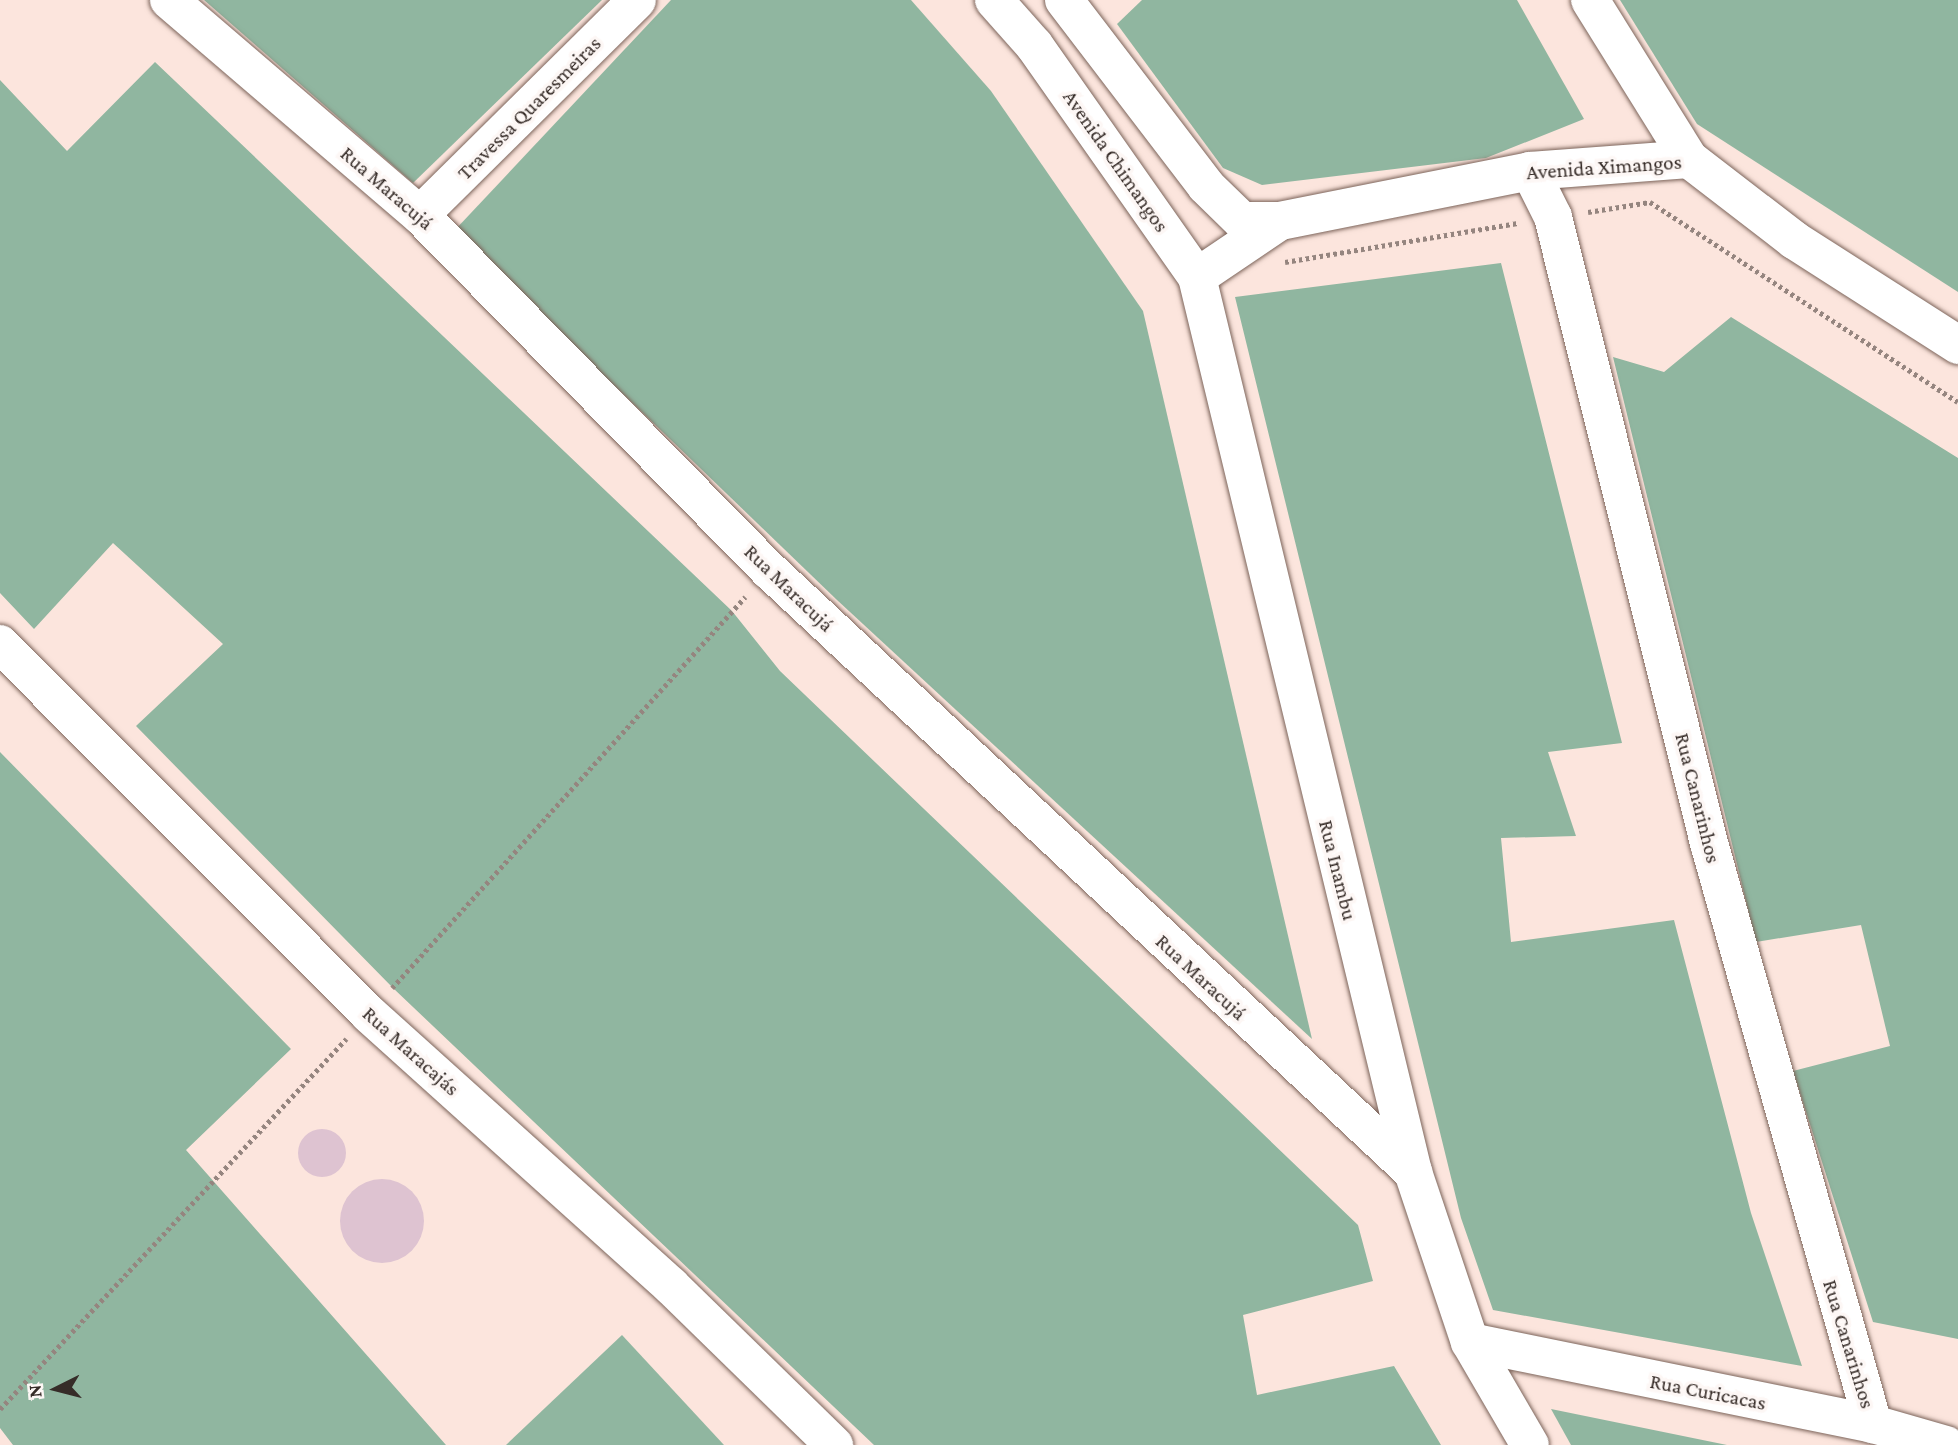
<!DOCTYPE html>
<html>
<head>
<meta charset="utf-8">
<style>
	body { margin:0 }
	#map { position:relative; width:1958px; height:1445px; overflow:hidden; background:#fce5dd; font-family:"Crimson Pro",serif }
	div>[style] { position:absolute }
	.forest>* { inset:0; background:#90b6a0 }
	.building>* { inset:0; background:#dec3d1 }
	.round { border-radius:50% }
	.path>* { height:4.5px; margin-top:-2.25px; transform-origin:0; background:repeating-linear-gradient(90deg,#95857f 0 3.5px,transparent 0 7px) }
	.roads { filter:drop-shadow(0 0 2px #7c645a) drop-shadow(0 0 2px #7c645a) }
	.minor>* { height:38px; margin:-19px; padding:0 19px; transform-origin:19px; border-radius:19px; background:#fff }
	span { translate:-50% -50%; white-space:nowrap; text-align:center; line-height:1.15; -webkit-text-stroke:7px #fdf7f5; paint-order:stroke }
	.street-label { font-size:21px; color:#362c28 }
	.north { position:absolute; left:21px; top:1354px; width:70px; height:70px; -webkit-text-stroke:5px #fdf7f5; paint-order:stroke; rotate:264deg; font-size:19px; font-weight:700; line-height:28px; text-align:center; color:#362c28 }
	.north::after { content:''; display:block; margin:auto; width:24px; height:32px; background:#362c28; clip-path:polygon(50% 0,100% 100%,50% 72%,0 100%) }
</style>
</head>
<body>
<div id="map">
	<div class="forest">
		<div style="clip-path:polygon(204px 0,602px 0,413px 183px)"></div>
		<div style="clip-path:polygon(671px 0,911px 0,991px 91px,1143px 311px,1312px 1039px,837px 600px,454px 231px)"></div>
		<div style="clip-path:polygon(1142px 0,1517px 0,1584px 119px,1486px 158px,1262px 185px,1223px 168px,1117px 24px)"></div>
		<div style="clip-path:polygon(1620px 0,1958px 0,1958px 292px,1697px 124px)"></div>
		<div style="clip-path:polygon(155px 62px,732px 611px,780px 671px,1358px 1225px,1373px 1281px,1243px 1315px,1257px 1395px,1394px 1366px,1441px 1445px,874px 1445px,393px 988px,136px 726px,223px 644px,113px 543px,34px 629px,0 593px,0 80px,67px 151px)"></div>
		<div style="clip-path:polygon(1501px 263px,1622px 743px,1548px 752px,1576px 836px,1501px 838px,1511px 942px,1674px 920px,1751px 1213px,1802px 1366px,1493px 1310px,1461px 1218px,1235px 297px)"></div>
		<div style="clip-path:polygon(1731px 317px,1958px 458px,1958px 1339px,1873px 1322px,1793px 1071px,1890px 1046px,1861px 925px,1756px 942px,1613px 357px,1664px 372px)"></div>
		<div style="clip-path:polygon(0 752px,291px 1049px,186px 1150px,446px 1445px,13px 1445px,0 1428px)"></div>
		<div style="clip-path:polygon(622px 1335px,724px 1445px,506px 1445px)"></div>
		<div style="clip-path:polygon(1551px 1409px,1727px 1445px,1571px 1445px)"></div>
	</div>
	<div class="building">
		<div class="round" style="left:298px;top:1129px;width:48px;height:48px"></div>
		<div class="round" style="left:340px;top:1179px;width:84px;height:84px"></div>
	</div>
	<div class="path">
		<div style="left:1588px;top:212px;width:63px;rotate:-9.2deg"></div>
		<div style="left:1650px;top:202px;width:367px;rotate:33deg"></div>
		<div style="left:1285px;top:262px;width:236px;rotate:-9.5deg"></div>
		<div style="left:392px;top:988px;width:527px;rotate:-47.92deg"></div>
		<div style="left:0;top:1409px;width:507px;rotate:-46.92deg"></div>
	</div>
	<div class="roads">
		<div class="minor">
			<div style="left:169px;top:0;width:330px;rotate:40.6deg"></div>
			<div style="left:420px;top:215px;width:498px;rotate:45.5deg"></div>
			<div style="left:769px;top:570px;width:882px;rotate:43.07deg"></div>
			<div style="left:994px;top:0;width:60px;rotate:48.4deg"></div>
			<div style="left:1034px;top:45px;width:284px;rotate:54.9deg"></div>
			<div style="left:1197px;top:277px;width:921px;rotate:76.43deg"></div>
			<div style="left:1413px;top:1172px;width:179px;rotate:71.5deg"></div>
			<div style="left:1470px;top:1342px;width:119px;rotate:59.8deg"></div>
			<div style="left:1064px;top:0;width:234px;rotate:52.6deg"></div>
			<div style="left:1206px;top:186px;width:50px;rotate:44.2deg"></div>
			<div style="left:1242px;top:221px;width:38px"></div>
			<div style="left:1590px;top:0;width:187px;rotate:58.1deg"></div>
			<div style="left:1530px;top:171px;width:51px;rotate:63.4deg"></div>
			<div style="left:1553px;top:217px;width:645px;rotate:76.01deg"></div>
			<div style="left:1709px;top:843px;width:604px;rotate:74.24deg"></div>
			<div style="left:420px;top:215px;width:305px;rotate:-44.7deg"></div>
			<div style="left:1197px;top:277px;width:100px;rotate:-34deg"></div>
			<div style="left:1280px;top:221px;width:255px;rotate:-11.3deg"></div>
			<div style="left:1530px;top:171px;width:159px;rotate:-4.3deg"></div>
			<div style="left:1689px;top:159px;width:133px;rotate:37.6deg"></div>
			<div style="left:1794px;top:240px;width:195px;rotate:32.6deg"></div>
			<div style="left:0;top:644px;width:523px;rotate:45.08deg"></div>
			<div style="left:369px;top:1014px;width:406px;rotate:42deg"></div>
			<div style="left:671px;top:1286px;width:228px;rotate:44.3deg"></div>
			<div style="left:1470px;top:1342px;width:411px;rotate:11.5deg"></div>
			<div style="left:1873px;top:1424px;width:76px;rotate:16deg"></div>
		</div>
	</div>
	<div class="street-label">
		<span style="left:529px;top:108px;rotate:-45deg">Travessa Quaresmeiras</span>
		<span style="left:1116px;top:161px;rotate:55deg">Avenida Chimangos</span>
		<span style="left:1604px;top:167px;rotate:-4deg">Avenida Ximangos</span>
		<span style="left:387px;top:188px;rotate:41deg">Rua Maracujá</span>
		<span style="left:789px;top:588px;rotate:44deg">Rua Maracujá</span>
		<span style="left:1698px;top:798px;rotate:76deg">Rua Canarinhos</span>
		<span style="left:1338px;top:870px;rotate:76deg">Rua Inambu</span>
		<span style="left:1201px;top:977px;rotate:43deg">Rua Maracujá</span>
		<span style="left:411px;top:1051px;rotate:42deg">Rua Maracajás</span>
		<span style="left:1849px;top:1344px;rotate:73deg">Rua Canarinhos</span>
		<span style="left:1708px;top:1392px;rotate:11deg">Rua Curicacas</span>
	</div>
	<div class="north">N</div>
</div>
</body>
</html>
